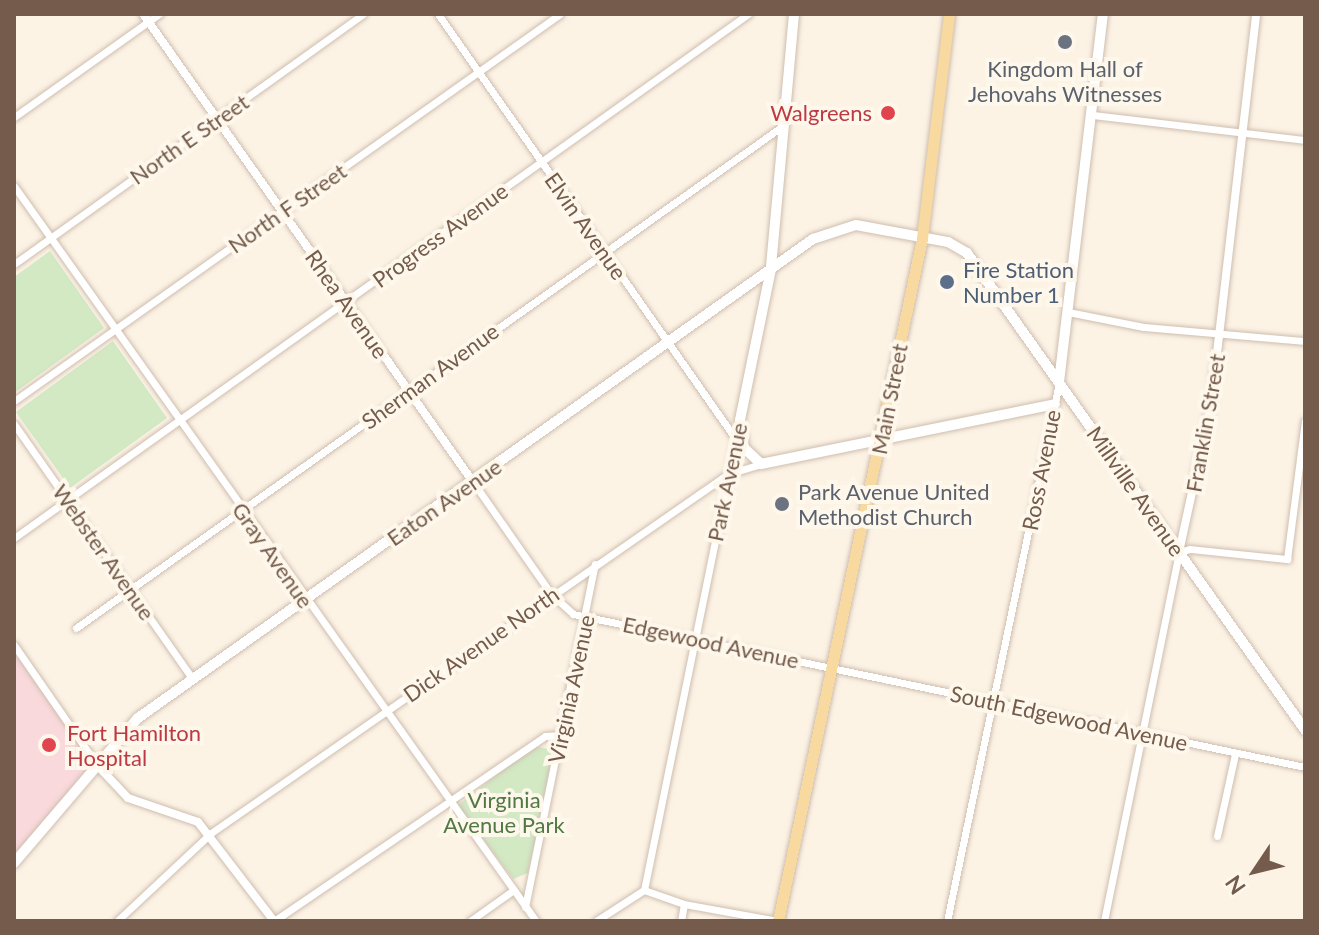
<!DOCTYPE html>
<html>
<head>
<meta charset="utf-8">
<style>
	body { margin:0 }
	#map { position:relative; width:1319px; height:935px; overflow:hidden; background:#fcf3e5; font-family:Lato,sans-serif }
	div>[style] { position:absolute }
	.medical>* { inset:0; background:#f9d9dc }
	.green>* { inset:0; background:#d2e9c4 }
	.roads { filter:drop-shadow(0 0 2px #cfbeaf) drop-shadow(0 0 2px #cfbeaf) }
	.minor>* { height:7px; margin:-3.5px; padding:0 3.5px; transform-origin:3.5px; border-radius:3.5px; background:#fff }
	.tertiary>* { height:8px; margin:-4px; padding:0 4px; transform-origin:4px; border-radius:4px; background:#fff }
	.secondary>* { height:10px; margin:-5px; padding:0 5px; transform-origin:5px; border-radius:5px; background:#fff }
	.primary>* { height:11px; margin:-5.5px; padding:0 5.5px; transform-origin:5.5px; border-radius:5.5px; background:#f8daa0 }
	.dots>* { width:22px; height:22px; translate:-50% -50%; box-sizing:border-box; border:4px solid #fef7eb; border-radius:50% }
	span { translate:-50% -50%; white-space:nowrap; text-align:center; line-height:1.15; -webkit-text-stroke:8px #fef7eb; paint-order:stroke }
	.worship-label { font-size:22px; color:#5b616d }
	.left { translate:0 -50%; text-align:left }
	.health-label { font-size:22px; color:#be3a42 }
	.right { translate:-100% -50%; text-align:right }
	.street-label { font-size:22px; color:#745b4b }
	.service-label { font-size:22px; color:#4e5e75 }
	.park-label { font-size:22px; color:#527943 }
	.frame { position:absolute; inset:0; border:16px solid #745b4b; pointer-events:none }
	.north { position:absolute; left:1215px; top:831px; width:80px; height:80px; -webkit-text-stroke:6px #fef7eb; paint-order:stroke; rotate:235deg; font-size:22px; font-weight:700; line-height:32px; text-align:center; color:#745b4b }
	.north::after { content:''; display:block; margin:auto; width:28px; height:36px; background:#745b4b; clip-path:polygon(50% 0,100% 100%,50% 72%,0 100%) }
</style>
</head>
<body>
<div id="map">
	<div class="medical">
		<div style="clip-path:polygon(14px 645px,97px 765px,14px 863px)"></div>
	</div>
	<div class="green">
		<div style="clip-path:polygon(50px 251px,104px 328px,14px 393px,14px 277px)"></div>
		<div style="clip-path:polygon(113px 341px,167px 418px,70px 488px,16px 412px)"></div>
		<div style="clip-path:polygon(534px 746px,549px 749px,553px 757px,528px 873px,513px 879px,458px 805px)"></div>
	</div>
	<div class="roads">
		<div class="minor">
			<div style="left:438px;top:14px;width:518px;rotate:54.99deg"></div>
			<div style="left:1092px;top:115px;width:214px;rotate:6.7deg"></div>
			<div style="left:14px;top:117px;width:178px;rotate:-35.4deg"></div>
			<div style="left:14px;top:186px;width:902px;rotate:54.62deg"></div>
			<div style="left:14px;top:264px;width:429px;rotate:-35.6deg"></div>
			<div style="left:1068px;top:312px;width:77px;rotate:11.2deg"></div>
			<div style="left:1144px;top:327px;width:162px;rotate:5deg"></div>
			<div style="left:14px;top:401px;width:669px;rotate:-35.33deg"></div>
			<div style="left:14px;top:424px;width:312px;rotate:55deg"></div>
			<div style="left:473px;top:482px;width:136px;rotate:55.1deg"></div>
			<div style="left:551px;top:594px;width:30px;rotate:42deg"></div>
			<div style="left:573px;top:614px;width:748px;rotate:11.81deg"></div>
			<div style="left:14px;top:538px;width:902px;rotate:-35.52deg"></div>
			<div style="left:76px;top:628px;width:868px;rotate:-35.39deg"></div>
			<div style="left:14px;top:645px;width:146px;rotate:55.3deg"></div>
			<div style="left:1217px;top:836px;width:84px;rotate:-77.6deg"></div>
			<div style="left:644px;top:890px;width:42px;rotate:19.3deg"></div>
			<div style="left:684px;top:904px;width:96px;rotate:10.3deg"></div>
			<div style="left:525px;top:907px;width:350px;rotate:-78.5deg"></div>
			<div style="left:117px;top:921px;width:129px;rotate:-43.1deg"></div>
			<div style="left:211px;top:833px;width:629px;rotate:-34.78deg"></div>
			<div style="left:728px;top:474px;width:34px;rotate:-17deg"></div>
			<div style="left:274px;top:921px;width:328px;rotate:-34.3deg"></div>
			<div style="left:545px;top:736px;width:16px;rotate:-4deg"></div>
			<div style="left:470px;top:921px;width:52px;rotate:-35.5deg"></div>
			<div style="left:596px;top:921px;width:57px;rotate:-32.9deg"></div>
			<div style="left:644px;top:890px;width:473px;rotate:-78.5deg"></div>
			<div style="left:681px;top:921px;width:17px;rotate:-80deg"></div>
			<div style="left:947px;top:921px;width:550px;rotate:-78.24deg"></div>
			<div style="left:1104px;top:921px;width:377px;rotate:-78.5deg"></div>
			<div style="left:1179px;top:552px;width:11px;rotate:-15deg"></div>
			<div style="left:1190px;top:549px;width:98px;rotate:5.9deg"></div>
			<div style="left:1287px;top:559px;width:139px;rotate:-82.6deg"></div>
		</div>
		<div class="tertiary">
			<div style="left:143px;top:14px;width:573px;rotate:54.81deg"></div>
			<div style="left:1179px;top:552px;width:150px;rotate:-77.7deg"></div>
			<div style="left:1211px;top:405px;width:394px;rotate:-83.4deg"></div>
			<div style="left:97px;top:765px;width:45px;rotate:46.8deg"></div>
			<div style="left:128px;top:798px;width:74px;rotate:18.9deg"></div>
			<div style="left:198px;top:822px;width:125px;rotate:52.5deg"></div>
		</div>
		<div class="secondary">
			<div style="left:794px;top:14px;width:256px;rotate:95.2deg"></div>
			<div style="left:771px;top:269px;width:154px;rotate:101.6deg"></div>
			<div style="left:740px;top:420px;width:28px;rotate:82deg"></div>
			<div style="left:744px;top:448px;width:23px;rotate:43deg"></div>
			<div style="left:761px;top:464px;width:300px;rotate:-11.5deg"></div>
			<div style="left:1059px;top:382px;width:371px;rotate:-83.2deg"></div>
			<div style="left:14px;top:863px;width:191px;rotate:-49.5deg"></div>
			<div style="left:138px;top:718px;width:828px;rotate:-35.36deg"></div>
			<div style="left:813px;top:239px;width:45px;rotate:-18deg"></div>
			<div style="left:856px;top:225px;width:94px;rotate:10.5deg"></div>
			<div style="left:948px;top:242px;width:22px;rotate:30deg"></div>
			<div style="left:967px;top:253px;width:585px;rotate:54.68deg"></div>
		</div>
		<div class="primary">
			<div style="left:778px;top:921px;width:698px;rotate:-78.09deg"></div>
			<div style="left:922px;top:238px;width:226px;rotate:-83.1deg"></div>
		</div>
	</div>
	<div class="dots">
		<div style="left:1065px;top:42px;background:#6b7280"></div>
		<div style="left:888px;top:113px;background:#e0444e"></div>
		<div style="left:947px;top:282px;background:#5c6f8a"></div>
		<div style="left:782px;top:504px;background:#6b7280"></div>
		<div style="left:49px;top:745px;background:#e0444e"></div>
	</div>
	<div class="worship-label">
		<span style="left:1065px;top:81px">Kingdom Hall of<br>Jehovahs Witnesses</span>
		<span class="left" style="left:798px;top:504px">Park Avenue United<br>Methodist Church</span>
	</div>
	<div class="health-label">
		<span class="right" style="left:872px;top:113px">Walgreens</span>
		<span class="left" style="left:67px;top:745px">Fort Hamilton<br>Hospital</span>
	</div>
	<div class="street-label">
		<span style="left:189px;top:139px;rotate:-35deg">North E Street</span>
		<span style="left:287px;top:208px;rotate:-35deg">North F Street</span>
		<span style="left:586px;top:226px;rotate:55deg">Elvin Avenue</span>
		<span style="left:440px;top:235px;rotate:-36deg">Progress Avenue</span>
		<span style="left:347px;top:304px;rotate:55deg">Rhea Avenue</span>
		<span style="left:430px;top:376px;rotate:-36deg">Sherman Avenue</span>
		<span style="left:889px;top:399px;rotate:-79deg">Main Street</span>
		<span style="left:1205px;top:423px;rotate:-80deg">Franklin Street</span>
		<span style="left:1041px;top:470px;rotate:-79deg">Ross Avenue</span>
		<span style="left:727px;top:482px;rotate:-78deg">Park Avenue</span>
		<span style="left:1136px;top:491px;rotate:55deg">Millville Avenue</span>
		<span style="left:444px;top:502px;rotate:-35deg">Eaton Avenue</span>
		<span style="left:104px;top:552px;rotate:55deg">Webster Avenue</span>
		<span style="left:273px;top:555px;rotate:55deg">Gray Avenue</span>
		<span style="left:711px;top:642px;rotate:12deg">Edgewood Avenue</span>
		<span style="left:481px;top:644px;rotate:-35deg">Dick Avenue North</span>
		<span style="left:571px;top:689px;rotate:-78deg">Virginia Avenue</span>
		<span style="left:1069px;top:718px;rotate:12deg">South Edgewood Avenue</span>
	</div>
	<div class="service-label">
		<span class="left" style="left:963px;top:282px">Fire Station<br>Number 1</span>
	</div>
	<div class="park-label">
		<span style="left:504px;top:812px">Virginia<br>Avenue Park</span>
	</div>
	<div class="frame"></div>
	<div class="north">N</div>
</div>
</body>
</html>
